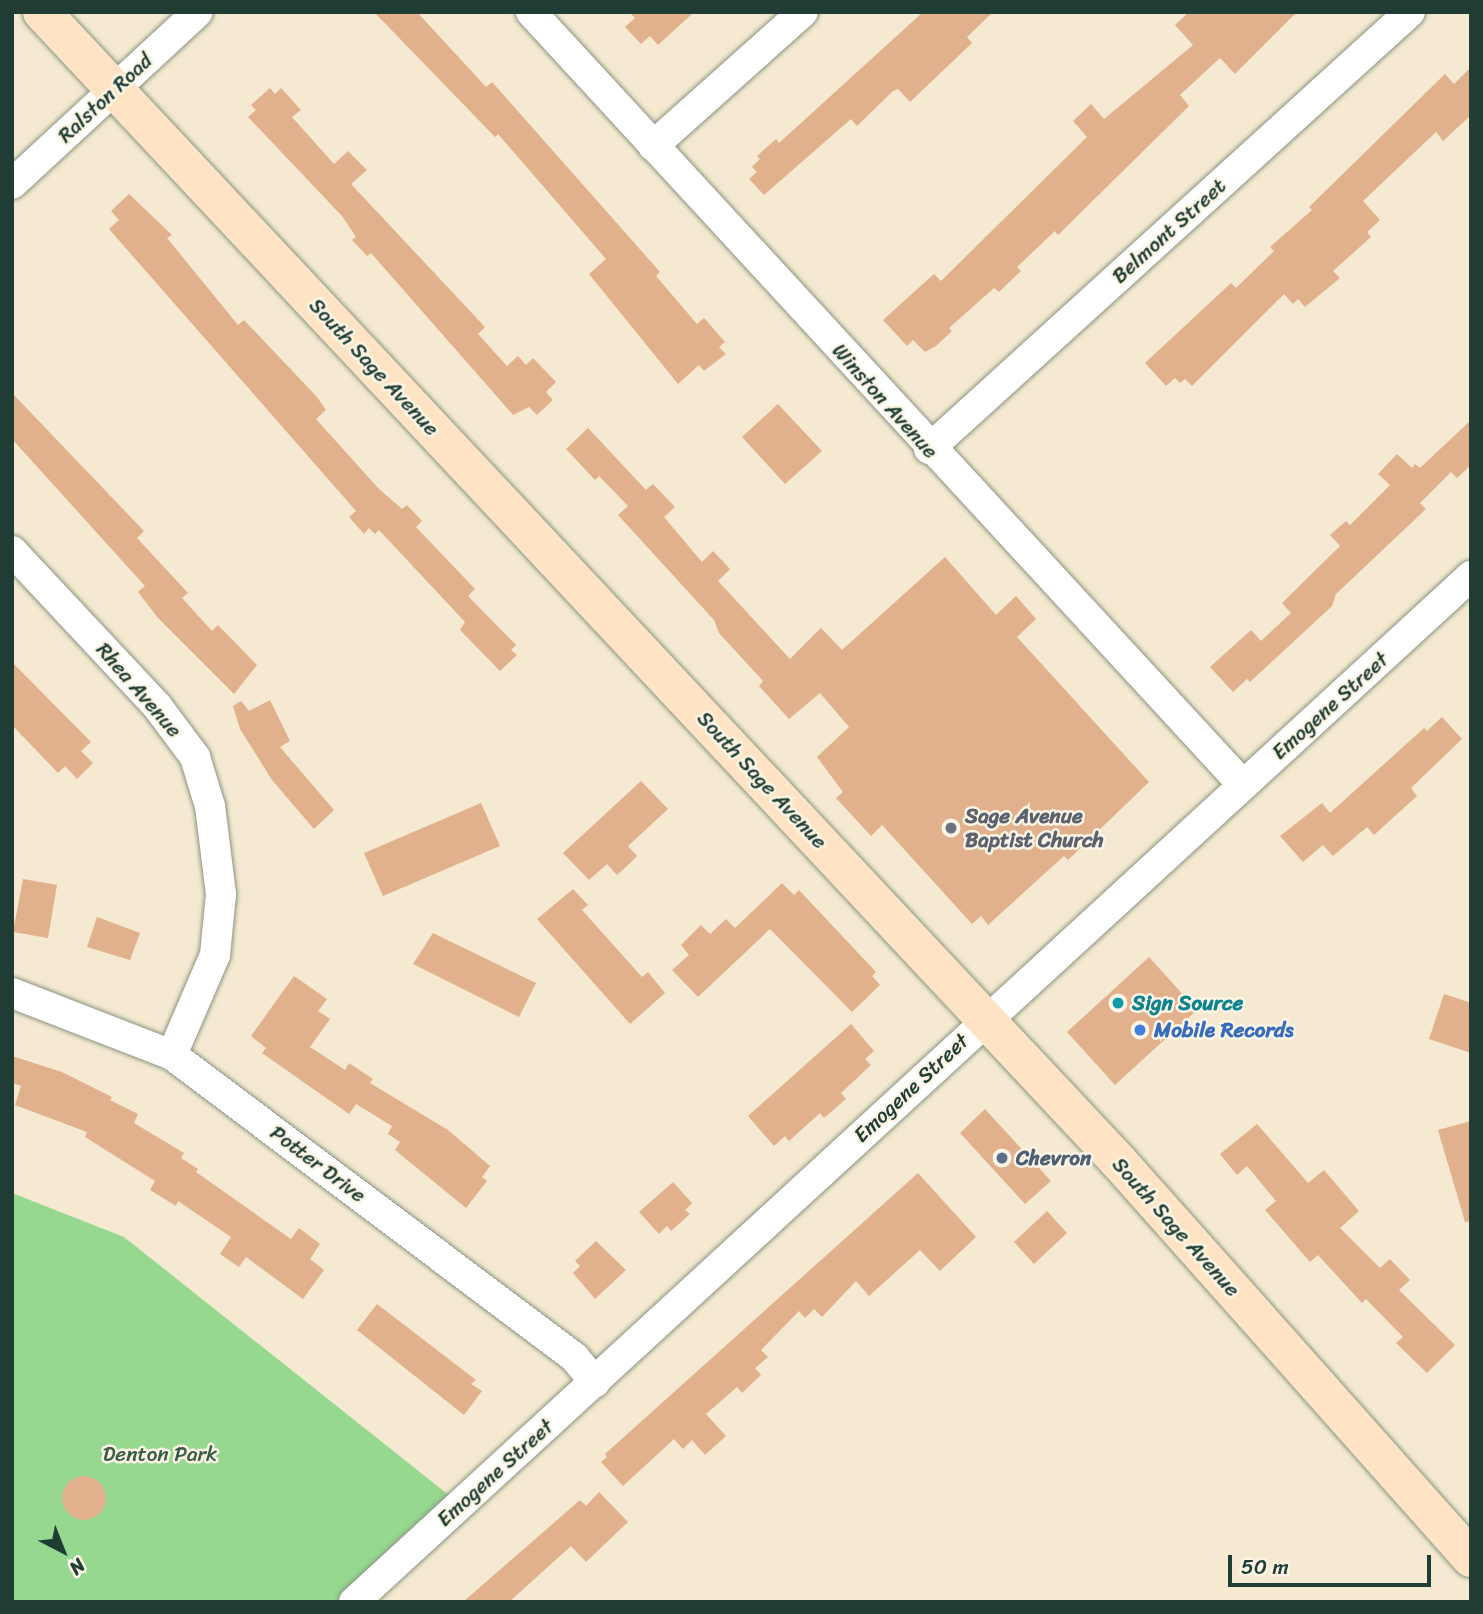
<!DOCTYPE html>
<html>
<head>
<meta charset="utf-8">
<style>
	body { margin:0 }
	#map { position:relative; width:1483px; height:1614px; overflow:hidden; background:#f5ead1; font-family:Sriracha,sans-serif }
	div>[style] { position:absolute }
	.green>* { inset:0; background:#96d88f }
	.building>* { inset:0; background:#e1b08c }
	.round { border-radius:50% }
	.roads { filter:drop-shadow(0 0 2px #8a9482) drop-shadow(0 0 2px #8a9482) }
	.street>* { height:30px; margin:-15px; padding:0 15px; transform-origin:15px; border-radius:15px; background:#fff }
	.secondary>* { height:38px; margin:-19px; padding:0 19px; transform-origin:19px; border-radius:19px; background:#fee4c5 }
	.dots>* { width:19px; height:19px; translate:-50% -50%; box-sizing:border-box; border:4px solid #fcf5e5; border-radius:50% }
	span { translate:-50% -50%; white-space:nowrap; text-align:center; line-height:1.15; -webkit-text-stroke:5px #fcf5e5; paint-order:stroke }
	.street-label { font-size:21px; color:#1f3d34 }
	.worship-label { font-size:21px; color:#5b616d; font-weight:700 }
	.left { translate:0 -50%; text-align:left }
	.culture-label { font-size:21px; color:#0d838f; font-weight:700 }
	.shop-label { font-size:21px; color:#366cbe; font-weight:700 }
	.service-label { font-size:21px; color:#4e5e75; font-weight:700 }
	.park-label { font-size:21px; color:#375c46 }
	.frame { position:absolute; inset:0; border:14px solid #1f3d34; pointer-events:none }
	.north { position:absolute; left:28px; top:1516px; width:70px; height:70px; -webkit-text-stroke:5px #fcf5e5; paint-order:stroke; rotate:138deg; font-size:19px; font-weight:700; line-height:28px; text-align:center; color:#1f3d34 }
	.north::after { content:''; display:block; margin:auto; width:24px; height:32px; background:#1f3d34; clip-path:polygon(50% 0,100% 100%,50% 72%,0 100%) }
	.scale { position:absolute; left:1228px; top:1555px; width:203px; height:32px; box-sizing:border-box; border:4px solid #1f3d34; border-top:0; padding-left:9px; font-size:21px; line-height:24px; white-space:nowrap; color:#1f3d34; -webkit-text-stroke:5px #fcf5e5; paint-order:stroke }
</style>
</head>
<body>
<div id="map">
	<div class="green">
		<div style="clip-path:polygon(12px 1193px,124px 1237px,460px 1504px,354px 1602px,12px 1602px)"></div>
	</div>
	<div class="building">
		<div style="clip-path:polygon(374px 12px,417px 12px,486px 87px,492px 82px,660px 272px,656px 276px,697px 324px,704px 318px,725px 342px,719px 347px,726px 354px,704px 371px,699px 365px,678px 384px,589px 274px,606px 259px,498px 134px,495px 137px)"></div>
		<div style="clip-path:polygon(629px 12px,694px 12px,658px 45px,650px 36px,641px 44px,625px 27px,635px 18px)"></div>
		<div style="clip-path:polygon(923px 12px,993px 12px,967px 37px,972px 43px,910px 102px,898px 89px,893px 91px,857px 126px,851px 119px,764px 195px,749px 179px,757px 172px,752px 167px,760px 159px,757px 156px,776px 139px,779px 143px)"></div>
		<div style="clip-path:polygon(1189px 12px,1297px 12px,1235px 74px,1220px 58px,1180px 95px,1189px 106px,1058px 235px,1055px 231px,1017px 267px,1021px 271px,999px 292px,994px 288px,949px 328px,952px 331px,936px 346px,925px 352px,913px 340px,907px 346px,883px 320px,934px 274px,941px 281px,1087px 137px,1073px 121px,1091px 104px,1104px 119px,1193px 45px,1175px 25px)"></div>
		<div style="clip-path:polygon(1471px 67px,1471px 115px,1443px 141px,1436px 132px,1363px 201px,1380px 220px,1367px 232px,1371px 237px,1333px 271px,1340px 278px,1305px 307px,1298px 299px,1293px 304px,1284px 294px,1192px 386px,1185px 379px,1180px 383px,1175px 378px,1166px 386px,1145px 363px,1231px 283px,1236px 288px,1274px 251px,1270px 247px,1312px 210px,1309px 207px,1445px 74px,1454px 84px)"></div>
		<div style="clip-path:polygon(270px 88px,275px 94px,281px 88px,301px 110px,292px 117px,334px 164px,348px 151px,367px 170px,351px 184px,485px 327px,478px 334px,507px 366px,518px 356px,526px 365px,533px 358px,556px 382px,546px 392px,553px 400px,537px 415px,529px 407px,513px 415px,371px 253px,367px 256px,352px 240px,356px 237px,342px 216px,248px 117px,256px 110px,251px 105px)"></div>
		<div style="clip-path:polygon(129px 194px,172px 235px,167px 238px,238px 325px,244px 320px,317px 397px,326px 410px,316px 419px,379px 489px,402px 509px,407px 505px,422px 521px,416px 527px,475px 589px,468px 596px,516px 645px,511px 650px,517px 655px,500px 671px,460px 630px,465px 622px,379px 530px,375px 534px,369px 528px,364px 534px,349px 517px,356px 511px,109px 229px,119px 220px,111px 211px)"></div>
		<div style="clip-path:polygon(12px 393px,144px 531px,137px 538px,188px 593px,182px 598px,212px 631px,218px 625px,257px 665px,234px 694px,158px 618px,138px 592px,145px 586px,12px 439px)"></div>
		<div style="clip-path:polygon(778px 404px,822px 451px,785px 484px,742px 437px)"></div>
		<div style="clip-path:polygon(1471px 420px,1471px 465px,1457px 478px,1451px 472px,1420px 503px,1426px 509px,1336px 594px,1332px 606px,1250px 682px,1247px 679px,1233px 692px,1210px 667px,1251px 630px,1261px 641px,1291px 613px,1282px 603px,1340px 546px,1330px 535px,1346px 521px,1350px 525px,1390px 485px,1378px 474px,1397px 454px,1412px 468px,1415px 464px,1420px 468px)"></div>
		<div style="clip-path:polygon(588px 428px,646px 490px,653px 484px,675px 507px,664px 517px,702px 562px,713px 551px,730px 569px,718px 581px,790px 659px,821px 628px,842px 650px,945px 557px,996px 615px,1016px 596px,1036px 619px,1017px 637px,1149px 782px,1068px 860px,1064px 856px,988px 925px,981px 916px,972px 924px,882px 825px,871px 836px,836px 798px,843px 792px,817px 757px,849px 727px,820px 693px,789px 719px,759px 686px,763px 681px,719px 633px,714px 620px,618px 515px,628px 506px,599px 476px,595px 480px,566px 449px)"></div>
		<div style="clip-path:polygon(12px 662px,91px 742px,81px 751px,93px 763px,77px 779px,65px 766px,58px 773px,12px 725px)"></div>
		<div style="clip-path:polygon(270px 700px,290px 741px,280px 747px,334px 810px,314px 829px,272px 780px,240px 729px,233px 706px,241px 701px,249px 711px)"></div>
		<div style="clip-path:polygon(1442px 717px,1462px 739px,1411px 788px,1417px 796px,1374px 835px,1367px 827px,1333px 856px,1323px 845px,1303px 862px,1280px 836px,1322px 803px,1330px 813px,1424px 728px,1427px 731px)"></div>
		<div style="clip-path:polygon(641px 781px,668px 809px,628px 846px,637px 856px,627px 866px,617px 875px,607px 864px,589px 880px,563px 853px)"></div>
		<div style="clip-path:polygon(481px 803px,500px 846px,383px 896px,364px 853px)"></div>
		<div style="clip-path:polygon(23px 879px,57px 885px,48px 938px,13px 932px)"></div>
		<div style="clip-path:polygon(782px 883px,794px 895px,799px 890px,876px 972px,872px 976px,880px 985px,852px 1012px,770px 929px,698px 997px,672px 970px,689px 955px,681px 945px,701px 925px,710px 934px,726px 919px,735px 928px)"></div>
		<div style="clip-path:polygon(573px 889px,588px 905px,582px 910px,642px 977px,648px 972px,665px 993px,630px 1024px,537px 919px)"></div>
		<div style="clip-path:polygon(97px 917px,140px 933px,130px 960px,87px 947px)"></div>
		<div style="clip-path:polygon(433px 933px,536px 983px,519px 1017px,413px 964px)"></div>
		<div style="clip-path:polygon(1149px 957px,1197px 1010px,1115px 1085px,1067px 1032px)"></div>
		<div style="clip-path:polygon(294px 976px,327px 999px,318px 1011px,330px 1019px,310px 1047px,345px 1070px,349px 1063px,373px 1079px,370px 1083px,448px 1130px,490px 1166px,482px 1177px,487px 1181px,466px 1208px,395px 1150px,400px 1142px,388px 1134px,392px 1126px,356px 1104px,349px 1114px,262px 1053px,266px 1048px,251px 1036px)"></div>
		<div style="clip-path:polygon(1444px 994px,1471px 1003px,1471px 1053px,1429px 1039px)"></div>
		<div style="clip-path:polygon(851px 1024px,874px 1051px,865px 1059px,871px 1065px,841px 1093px,846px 1099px,824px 1118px,820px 1113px,789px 1141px,785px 1136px,774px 1146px,748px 1116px)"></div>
		<div style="clip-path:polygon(12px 1056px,62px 1072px,112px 1097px,110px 1100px,138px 1114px,134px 1123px,184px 1153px,181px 1158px,198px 1169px,196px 1172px,291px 1239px,299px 1228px,320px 1244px,310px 1259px,324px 1270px,303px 1299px,246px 1257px,239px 1267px,220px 1254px,231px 1237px,178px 1201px,176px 1206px,150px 1190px,155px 1181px,85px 1137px,87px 1132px,15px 1105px,21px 1086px,12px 1083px)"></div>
		<div style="clip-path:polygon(985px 1109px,1051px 1181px,1025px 1204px,960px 1133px)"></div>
		<div style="clip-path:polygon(1471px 1121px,1471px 1221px,1465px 1222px,1438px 1130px)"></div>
		<div style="clip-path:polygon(1257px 1124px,1308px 1183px,1324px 1170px,1359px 1211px,1340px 1228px,1380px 1268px,1390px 1259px,1410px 1280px,1399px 1290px,1455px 1345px,1427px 1373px,1396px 1343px,1403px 1337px,1366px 1299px,1362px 1303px,1318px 1255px,1310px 1262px,1265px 1210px,1276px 1201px,1247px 1166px,1237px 1175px,1220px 1154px)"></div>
		<div style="clip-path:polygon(918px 1173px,976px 1237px,940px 1271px,920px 1250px,869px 1296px,856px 1281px,822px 1317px,814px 1309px,805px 1318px,799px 1311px,761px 1350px,768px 1357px,755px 1368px,761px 1375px,742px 1393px,737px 1387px,706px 1414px,726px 1436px,705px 1455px,692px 1440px,683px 1449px,674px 1439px,623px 1486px,601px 1462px,607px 1457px,605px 1454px)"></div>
		<div style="clip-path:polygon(673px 1182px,692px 1203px,685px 1210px,690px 1214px,671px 1231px,667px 1226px,659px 1234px,639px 1212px)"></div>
		<div style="clip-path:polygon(1047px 1211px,1067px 1233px,1034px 1264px,1014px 1242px)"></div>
		<div style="clip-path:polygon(596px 1241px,626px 1270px,595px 1299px,573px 1273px,580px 1266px,575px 1261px)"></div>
		<div style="clip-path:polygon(377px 1304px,476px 1380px,471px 1384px,482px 1391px,464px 1415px,357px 1330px)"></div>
		<div class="round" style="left:62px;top:1476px;width:44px;height:44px"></div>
		<div style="clip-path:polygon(599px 1492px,628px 1522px,586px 1562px,571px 1546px,509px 1602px,463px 1602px,580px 1500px,586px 1506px)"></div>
	</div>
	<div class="roads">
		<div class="street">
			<div style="left:531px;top:12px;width:1051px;rotate:47.35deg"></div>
			<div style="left:653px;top:146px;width:201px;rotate:-41.8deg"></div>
			<div style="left:12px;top:184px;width:253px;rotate:-42.8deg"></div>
			<div style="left:929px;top:449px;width:650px;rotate:-42.26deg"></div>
			<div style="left:12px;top:551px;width:212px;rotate:46.9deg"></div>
			<div style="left:157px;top:706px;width:64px;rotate:53.3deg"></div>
			<div style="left:195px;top:757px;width:51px;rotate:73deg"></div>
			<div style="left:210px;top:806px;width:89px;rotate:82.9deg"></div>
			<div style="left:221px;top:894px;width:61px;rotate:95.6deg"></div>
			<div style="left:215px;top:955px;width:109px;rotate:113.3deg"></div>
			<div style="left:12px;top:993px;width:172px;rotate:21.2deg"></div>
			<div style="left:172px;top:1055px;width:503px;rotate:36.92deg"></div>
			<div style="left:574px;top:1357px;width:33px;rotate:50deg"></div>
			<div style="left:354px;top:1602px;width:1517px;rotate:-42.57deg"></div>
		</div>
		<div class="secondary">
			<div style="left:42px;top:12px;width:1576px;rotate:46.88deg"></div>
			<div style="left:1119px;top:1162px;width:530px;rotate:48.37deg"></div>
		</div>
	</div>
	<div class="dots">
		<div style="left:951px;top:828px;background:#6b7280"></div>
		<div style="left:1118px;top:1003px;background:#0f9aa8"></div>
		<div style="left:1140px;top:1030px;background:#3f7fe0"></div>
		<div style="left:1002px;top:1158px;background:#5c6f8a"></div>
	</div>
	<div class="street-label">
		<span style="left:105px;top:98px;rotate:-43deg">Ralston Road</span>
		<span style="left:1169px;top:231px;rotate:-42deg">Belmont Street</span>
		<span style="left:374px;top:367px;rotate:47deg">South Sage Avenue</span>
		<span style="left:885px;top:401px;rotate:48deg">Winston Avenue</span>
		<span style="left:139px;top:690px;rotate:49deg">Rhea Avenue</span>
		<span style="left:1330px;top:706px;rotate:-42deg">Emogene Street</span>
		<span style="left:762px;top:780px;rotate:47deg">South Sage Avenue</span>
		<span style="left:911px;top:1088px;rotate:-43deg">Emogene Street</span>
		<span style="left:318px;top:1164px;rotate:37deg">Potter Drive</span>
		<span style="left:1176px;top:1227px;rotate:48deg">South Sage Avenue</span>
		<span style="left:495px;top:1473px;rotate:-42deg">Emogene Street</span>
	</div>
	<div class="worship-label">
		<span class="left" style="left:965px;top:828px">Sage Avenue<br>Baptist Church</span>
	</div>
	<div class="culture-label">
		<span class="left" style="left:1132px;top:1003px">Sign Source</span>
	</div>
	<div class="shop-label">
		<span class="left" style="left:1154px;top:1030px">Mobile Records</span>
	</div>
	<div class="service-label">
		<span class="left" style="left:1016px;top:1158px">Chevron</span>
	</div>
	<div class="park-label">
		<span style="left:160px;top:1454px">Denton Park</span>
	</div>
	<div class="frame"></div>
	<div class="north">N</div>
	<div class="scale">50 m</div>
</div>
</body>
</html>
